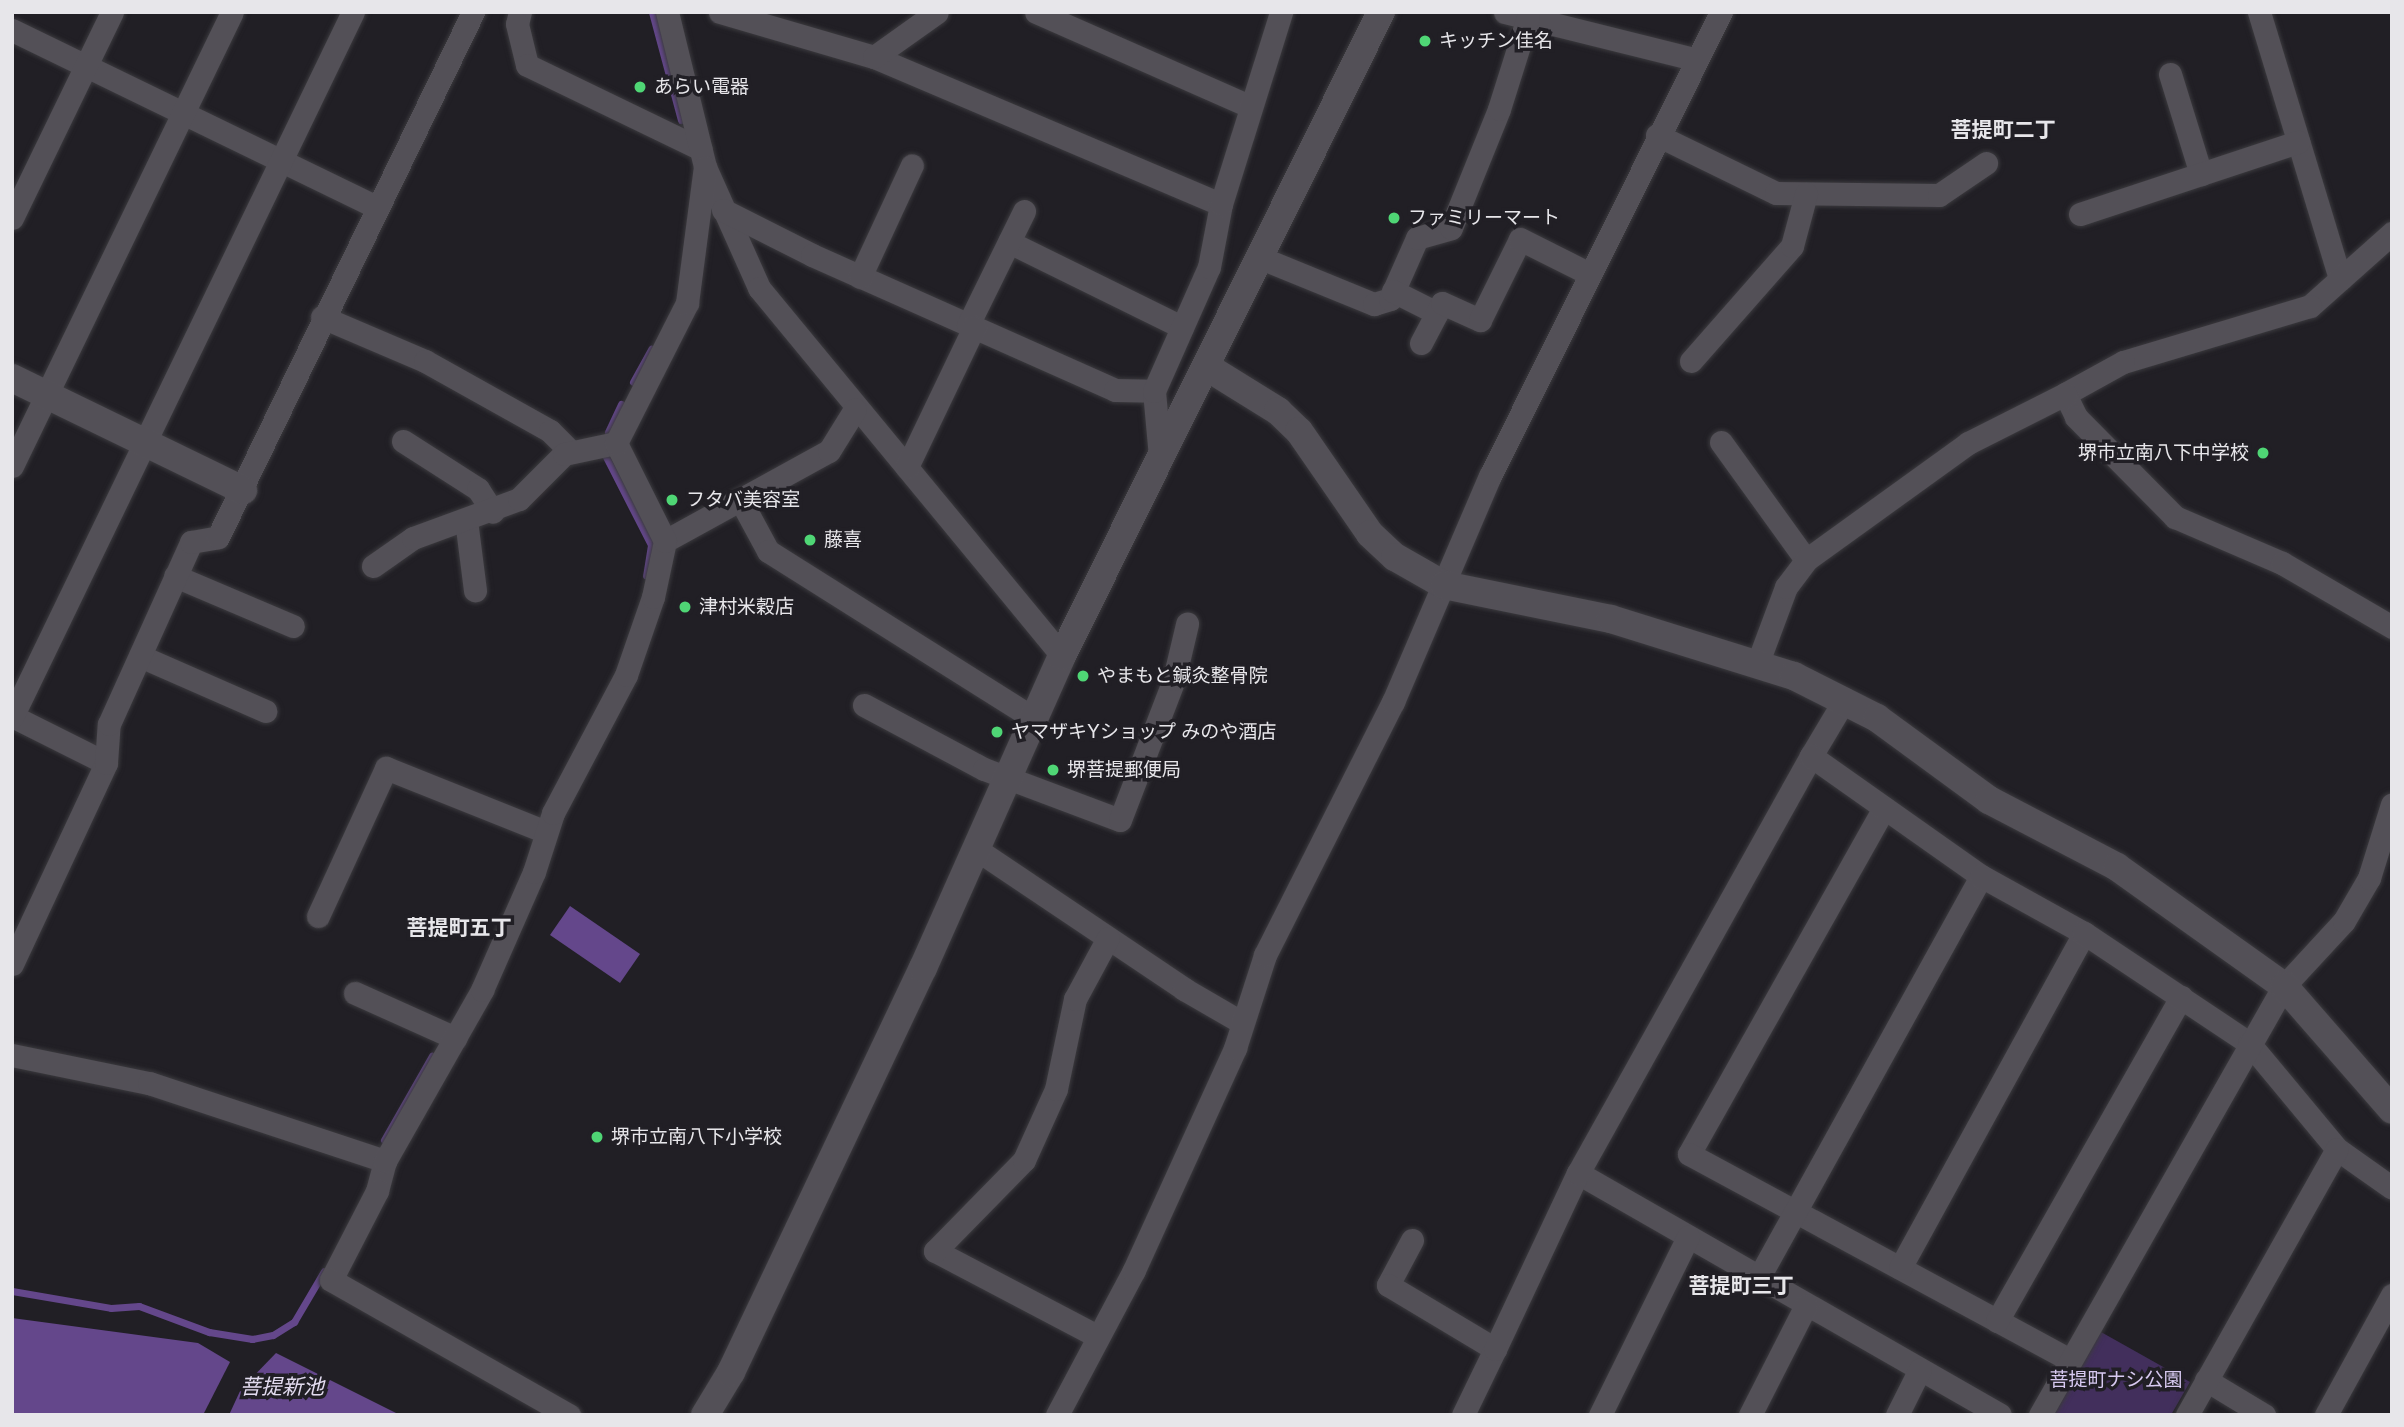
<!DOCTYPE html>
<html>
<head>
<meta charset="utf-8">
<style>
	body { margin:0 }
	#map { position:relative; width:2404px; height:1427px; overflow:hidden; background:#211f25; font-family:Inter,"Noto Sans JP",sans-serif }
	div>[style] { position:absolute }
	.green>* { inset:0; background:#422f5c }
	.water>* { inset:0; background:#64478b }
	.stream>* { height:7px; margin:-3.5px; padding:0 3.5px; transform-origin:3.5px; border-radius:3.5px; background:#64478b }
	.roads { filter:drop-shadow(0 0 2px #3b3a3e) drop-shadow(0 0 2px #3b3a3e) }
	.minor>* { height:23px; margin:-11.5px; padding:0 11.5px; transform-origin:11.5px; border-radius:11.5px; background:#535057 }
	.tertiary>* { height:28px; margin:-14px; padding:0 14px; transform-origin:14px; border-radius:14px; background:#535057 }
	.dots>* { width:19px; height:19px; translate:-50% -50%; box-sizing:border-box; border:4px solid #211f25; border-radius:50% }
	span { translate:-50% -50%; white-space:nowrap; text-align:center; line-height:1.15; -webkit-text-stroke:7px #211f25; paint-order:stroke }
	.poi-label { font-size:19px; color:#e7e6ea }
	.left { translate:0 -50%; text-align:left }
	.right { translate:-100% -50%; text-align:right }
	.park-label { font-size:19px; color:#d7c9f0 }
	.neighbourhood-label { font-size:21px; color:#e7e6ea; font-weight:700 }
	.water-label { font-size:21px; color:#e2dbef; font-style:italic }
	.frame { position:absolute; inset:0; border:14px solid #e7e6ea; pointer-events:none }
</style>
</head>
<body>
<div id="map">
	<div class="green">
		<div style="clip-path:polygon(2101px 1332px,2190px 1382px,2171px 1415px,2054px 1415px)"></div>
	</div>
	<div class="water">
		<div style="clip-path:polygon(570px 906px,640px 954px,620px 983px,550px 935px)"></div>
		<div style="clip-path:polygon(12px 1318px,198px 1343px,230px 1362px,203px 1415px,12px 1415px)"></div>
		<div style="clip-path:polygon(276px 1353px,400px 1415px,229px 1415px,241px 1389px)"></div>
	</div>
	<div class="stream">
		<div style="left:652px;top:12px;width:112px;rotate:75deg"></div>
		<div style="left:633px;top:382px;width:38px;rotate:-61deg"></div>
		<div style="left:608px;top:432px;width:31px;rotate:-65deg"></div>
		<div style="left:604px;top:453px;width:103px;rotate:62.9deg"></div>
		<div style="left:651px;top:545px;width:31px;rotate:99deg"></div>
		<div style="left:384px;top:1140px;width:97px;rotate:-60.3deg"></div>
		<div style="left:12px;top:1291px;width:100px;rotate:9.7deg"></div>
		<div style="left:111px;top:1308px;width:28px;rotate:-4deg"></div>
		<div style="left:139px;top:1306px;width:75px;rotate:20.4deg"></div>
		<div style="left:209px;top:1332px;width:44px;rotate:9.2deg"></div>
		<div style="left:252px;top:1339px;width:21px;rotate:-11deg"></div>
		<div style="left:273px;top:1335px;width:25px;rotate:-32deg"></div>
		<div style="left:294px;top:1322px;width:59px;rotate:-59.5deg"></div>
	</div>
	<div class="roads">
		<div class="minor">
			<div style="left:520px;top:12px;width:12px;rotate:104deg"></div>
			<div style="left:517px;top:24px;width:42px;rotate:76.3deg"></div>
			<div style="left:527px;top:65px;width:193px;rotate:25.8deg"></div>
			<div style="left:667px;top:12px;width:160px;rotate:76.2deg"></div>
			<div style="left:705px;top:167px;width:133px;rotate:65.9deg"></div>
			<div style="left:759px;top:288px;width:477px;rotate:50.5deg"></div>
			<div style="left:720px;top:12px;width:160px;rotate:16.3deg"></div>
			<div style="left:874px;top:57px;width:377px;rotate:23deg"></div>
			<div style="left:1036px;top:12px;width:233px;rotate:23.8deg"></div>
			<div style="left:1505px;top:12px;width:195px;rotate:14deg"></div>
			<div style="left:2259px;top:12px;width:279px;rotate:73.1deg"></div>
			<div style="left:12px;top:30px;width:406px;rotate:25.9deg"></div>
			<div style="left:874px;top:57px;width:77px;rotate:-35.5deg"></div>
			<div style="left:2170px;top:74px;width:105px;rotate:72.8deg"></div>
			<div style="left:1657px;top:135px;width:132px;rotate:26deg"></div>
			<div style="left:1776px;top:193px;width:163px;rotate:0.7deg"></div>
			<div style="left:1939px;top:195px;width:57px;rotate:-34.2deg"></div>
			<div style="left:723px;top:210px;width:100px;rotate:26.8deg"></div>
			<div style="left:812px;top:255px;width:332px;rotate:24deg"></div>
			<div style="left:1115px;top:390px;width:39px;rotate:1deg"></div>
			<div style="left:2080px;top:214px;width:230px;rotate:-18.3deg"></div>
			<div style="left:12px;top:218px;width:229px;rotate:-64.1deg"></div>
			<div style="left:2392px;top:233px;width:110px;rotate:138.3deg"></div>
			<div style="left:2310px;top:306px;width:195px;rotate:163.3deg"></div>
			<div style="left:2123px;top:362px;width:66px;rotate:151.1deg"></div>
			<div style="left:2065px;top:394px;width:25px;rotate:64deg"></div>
			<div style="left:2076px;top:417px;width:141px;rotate:45.3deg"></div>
			<div style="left:2175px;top:517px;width:116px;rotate:23.3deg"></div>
			<div style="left:2282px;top:563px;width:127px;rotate:30.2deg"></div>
			<div style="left:1009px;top:242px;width:193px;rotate:26.2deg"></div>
			<div style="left:1261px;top:258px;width:122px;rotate:22.2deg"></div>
			<div style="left:1374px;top:304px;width:17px;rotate:-17deg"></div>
			<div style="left:1390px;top:299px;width:67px;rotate:-66.1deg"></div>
			<div style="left:1417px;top:238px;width:35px;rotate:-16deg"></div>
			<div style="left:1451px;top:228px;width:128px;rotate:-68deg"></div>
			<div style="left:1499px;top:109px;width:96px;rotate:-72.5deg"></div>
			<div style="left:860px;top:277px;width:123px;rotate:-65.1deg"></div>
			<div style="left:1393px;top:291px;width:49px;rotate:26.6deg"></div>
			<div style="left:322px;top:317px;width:112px;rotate:23.1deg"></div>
			<div style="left:425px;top:361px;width:143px;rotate:29.2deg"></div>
			<div style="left:550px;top:431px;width:30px;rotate:45deg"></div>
			<div style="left:968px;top:325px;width:127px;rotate:-63.8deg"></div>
			<div style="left:1421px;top:343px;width:45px;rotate:-62.3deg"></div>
			<div style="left:1442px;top:303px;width:42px;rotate:24.1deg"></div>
			<div style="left:1480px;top:320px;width:90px;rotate:-63.7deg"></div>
			<div style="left:1520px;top:239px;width:76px;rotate:26.6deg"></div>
			<div style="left:1691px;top:361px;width:153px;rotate:-48.7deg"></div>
			<div style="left:1792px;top:246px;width:54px;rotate:-74.9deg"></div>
			<div style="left:403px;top:441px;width:89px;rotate:32.6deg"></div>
			<div style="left:478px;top:489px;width:27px;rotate:57deg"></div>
			<div style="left:1721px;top:442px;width:145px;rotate:54.2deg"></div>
			<div style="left:1160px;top:457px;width:66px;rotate:-95.2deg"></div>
			<div style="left:1154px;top:391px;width:136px;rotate:-66.1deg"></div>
			<div style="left:1209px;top:267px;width:64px;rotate:-79.2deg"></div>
			<div style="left:1221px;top:204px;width:201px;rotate:-72.6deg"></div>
			<div style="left:12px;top:466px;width:504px;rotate:-64.15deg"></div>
			<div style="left:907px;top:467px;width:155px;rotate:-64.4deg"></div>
			<div style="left:741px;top:501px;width:57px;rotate:61.6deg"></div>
			<div style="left:768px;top:551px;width:312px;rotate:32.2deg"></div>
			<div style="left:466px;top:520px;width:71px;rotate:82.7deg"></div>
			<div style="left:665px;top:541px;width:187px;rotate:-28.8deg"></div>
			<div style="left:829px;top:451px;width:49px;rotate:-58.2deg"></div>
			<div style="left:373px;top:566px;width:49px;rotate:-35deg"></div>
			<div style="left:413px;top:538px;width:113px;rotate:-20.2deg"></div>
			<div style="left:519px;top:499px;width:64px;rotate:-45deg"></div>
			<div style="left:564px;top:454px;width:53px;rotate:-11.9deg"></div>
			<div style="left:175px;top:576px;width:128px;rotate:23deg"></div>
			<div style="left:140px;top:656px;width:137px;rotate:23.7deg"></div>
			<div style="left:1758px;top:662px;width:80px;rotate:-69.5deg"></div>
			<div style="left:1786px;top:587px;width:34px;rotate:-53deg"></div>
			<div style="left:1806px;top:560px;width:200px;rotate:-35.8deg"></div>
			<div style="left:1968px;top:443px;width:109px;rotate:-26.8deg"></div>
			<div style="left:864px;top:705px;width:136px;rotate:28.1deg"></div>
			<div style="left:984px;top:769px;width:145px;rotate:20.6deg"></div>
			<div style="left:1120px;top:820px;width:151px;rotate:-69deg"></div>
			<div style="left:1174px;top:679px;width:57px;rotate:-76.7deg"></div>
			<div style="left:12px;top:716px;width:105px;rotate:26.6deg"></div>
			<div style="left:12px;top:717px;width:783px;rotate:-64.19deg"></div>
			<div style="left:1811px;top:756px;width:66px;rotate:-59.2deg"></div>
			<div style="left:1884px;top:808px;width:397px;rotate:119.4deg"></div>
			<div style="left:1689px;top:1154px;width:433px;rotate:28.4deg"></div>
			<div style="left:976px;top:849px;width:251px;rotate:33.9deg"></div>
			<div style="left:1184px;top:989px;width:66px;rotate:30.1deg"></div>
			<div style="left:318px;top:916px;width:163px;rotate:-65.3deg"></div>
			<div style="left:386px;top:768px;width:172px;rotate:21.8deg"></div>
			<div style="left:12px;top:964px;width:222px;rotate:-64.9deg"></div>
			<div style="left:106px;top:763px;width:39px;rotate:-86deg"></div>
			<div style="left:109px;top:724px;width:200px;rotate:-65.7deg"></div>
			<div style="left:191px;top:542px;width:27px;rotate:-10deg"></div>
			<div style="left:218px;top:537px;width:584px;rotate:-64.09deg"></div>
			<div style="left:355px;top:993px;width:110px;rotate:24.2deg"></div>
			<div style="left:12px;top:1055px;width:140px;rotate:11.6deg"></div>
			<div style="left:149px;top:1083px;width:249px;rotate:18.3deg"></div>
			<div style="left:385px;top:1161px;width:31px;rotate:105deg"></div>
			<div style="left:377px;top:1191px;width:100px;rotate:117.3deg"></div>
			<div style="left:331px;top:1280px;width:274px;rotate:29.6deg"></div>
			<div style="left:385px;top:1161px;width:197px;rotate:-60.4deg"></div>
			<div style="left:482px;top:990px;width:129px;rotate:-66.2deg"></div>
			<div style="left:534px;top:872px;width:62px;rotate:-72.1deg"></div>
			<div style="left:553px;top:813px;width:156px;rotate:-62.1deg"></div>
			<div style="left:626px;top:675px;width:83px;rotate:-70.9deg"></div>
			<div style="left:653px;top:597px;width:57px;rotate:-77.9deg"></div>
			<div style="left:665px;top:541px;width:110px;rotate:-116.6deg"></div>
			<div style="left:616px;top:443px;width:157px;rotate:-63.1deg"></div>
			<div style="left:687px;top:303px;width:137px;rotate:-82.5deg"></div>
			<div style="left:1578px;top:1173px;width:486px;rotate:29.8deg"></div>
			<div style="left:1412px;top:1240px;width:51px;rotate:118.1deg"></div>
			<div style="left:1388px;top:1285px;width:125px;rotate:30.9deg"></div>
			<div style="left:1495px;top:1349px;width:73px;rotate:115.9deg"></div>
			<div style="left:1900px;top:1268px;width:382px;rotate:-61.2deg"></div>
			<div style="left:1759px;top:1277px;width:458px;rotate:-61deg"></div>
			<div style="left:1997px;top:1321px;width:373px;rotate:-60.4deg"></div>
			<div style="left:1097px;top:1336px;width:183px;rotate:-152.3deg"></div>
			<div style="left:935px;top:1251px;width:127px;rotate:-45.6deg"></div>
			<div style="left:1024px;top:1160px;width:78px;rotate:-65.7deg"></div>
			<div style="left:1056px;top:1089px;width:92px;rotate:-78.1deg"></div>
			<div style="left:1075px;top:999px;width:69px;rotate:-61.6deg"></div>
			<div style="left:1495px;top:1349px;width:195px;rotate:-64.8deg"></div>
			<div style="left:1578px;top:1173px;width:478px;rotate:-60.8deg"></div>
			<div style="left:1811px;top:756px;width:208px;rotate:35.2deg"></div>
			<div style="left:1981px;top:876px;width:118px;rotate:29deg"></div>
			<div style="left:2084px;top:933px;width:198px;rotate:33.7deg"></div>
			<div style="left:2249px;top:1043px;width:138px;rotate:50.3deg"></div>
			<div style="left:2337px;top:1149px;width:67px;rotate:35.3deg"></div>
			<div style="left:2206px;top:1380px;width:68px;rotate:31.1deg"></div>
			<div style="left:1057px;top:1415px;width:164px;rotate:-62deg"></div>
			<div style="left:1134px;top:1270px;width:244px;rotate:-65.5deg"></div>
			<div style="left:1235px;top:1048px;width:98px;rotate:-72.1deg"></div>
			<div style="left:1265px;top:955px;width:284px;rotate:-63.2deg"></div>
			<div style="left:1393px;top:702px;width:246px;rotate:-66.8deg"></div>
			<div style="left:1490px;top:476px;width:518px;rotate:-63.53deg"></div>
			<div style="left:1600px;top:1415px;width:199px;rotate:-63.7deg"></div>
			<div style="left:1750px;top:1415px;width:123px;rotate:-63deg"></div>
			<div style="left:1897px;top:1415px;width:51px;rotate:-63.4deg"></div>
			<div style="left:2040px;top:1415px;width:494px;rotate:-60.4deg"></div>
			<div style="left:2284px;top:986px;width:88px;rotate:-47.3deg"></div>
			<div style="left:2344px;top:921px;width:50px;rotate:-59.8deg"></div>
			<div style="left:2369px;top:878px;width:77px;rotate:-72.7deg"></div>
			<div style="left:2187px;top:1415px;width:305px;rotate:-60.6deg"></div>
			<div style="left:2326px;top:1415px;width:137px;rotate:-61.2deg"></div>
		</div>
		<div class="tertiary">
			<div style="left:1207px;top:367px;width:84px;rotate:31.8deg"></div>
			<div style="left:1278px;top:411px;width:29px;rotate:44deg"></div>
			<div style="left:1299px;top:431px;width:125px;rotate:55.4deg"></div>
			<div style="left:1370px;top:534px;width:34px;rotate:43deg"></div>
			<div style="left:1395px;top:557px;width:56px;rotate:29.7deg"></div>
			<div style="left:1444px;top:585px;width:170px;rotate:11.5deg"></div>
			<div style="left:1611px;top:619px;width:192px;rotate:17.3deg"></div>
			<div style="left:1794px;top:676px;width:93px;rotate:26.8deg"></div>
			<div style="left:1877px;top:718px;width:139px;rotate:36.2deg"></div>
			<div style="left:1989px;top:800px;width:144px;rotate:27.6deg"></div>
			<div style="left:2117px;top:867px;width:205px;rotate:35.5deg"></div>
			<div style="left:2284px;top:986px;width:164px;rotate:48.9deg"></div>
			<div style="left:12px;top:378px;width:257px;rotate:25.9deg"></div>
			<div style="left:705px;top:1415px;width:50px;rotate:-58.8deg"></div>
			<div style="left:731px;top:1372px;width:447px;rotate:-64.6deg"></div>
			<div style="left:923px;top:968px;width:342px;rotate:-66deg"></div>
			<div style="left:1062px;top:656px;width:719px;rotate:-63.65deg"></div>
		</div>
	</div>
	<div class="dots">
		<div style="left:1425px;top:41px;background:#4fd675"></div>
		<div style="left:640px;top:87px;background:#4fd675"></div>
		<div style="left:1394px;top:218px;background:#4fd675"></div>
		<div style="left:2263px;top:453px;background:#4fd675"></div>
		<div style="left:672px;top:500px;background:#4fd675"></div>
		<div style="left:810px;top:540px;background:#4fd675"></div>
		<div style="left:685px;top:607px;background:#4fd675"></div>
		<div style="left:1083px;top:676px;background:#4fd675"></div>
		<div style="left:997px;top:732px;background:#4fd675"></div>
		<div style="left:1053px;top:770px;background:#4fd675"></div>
		<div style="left:597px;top:1137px;background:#4fd675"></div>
	</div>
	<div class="poi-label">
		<span class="left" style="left:1439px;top:41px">キッチン佳名</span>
		<span class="left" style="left:654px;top:87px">あらい電器</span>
		<span class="left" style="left:1408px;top:218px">ファミリーマート</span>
		<span class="right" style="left:2249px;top:453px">堺市立南八下中学校</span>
		<span class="left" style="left:686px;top:500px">フタバ美容室</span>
		<span class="left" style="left:824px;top:540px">藤喜</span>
		<span class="left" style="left:699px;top:607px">津村米穀店</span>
		<span class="left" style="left:1097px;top:676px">やまもと鍼灸整骨院</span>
		<span class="left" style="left:1011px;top:732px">ヤマザキYショップ みのや酒店</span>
		<span class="left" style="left:1067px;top:770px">堺菩提郵便局</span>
		<span class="left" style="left:611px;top:1137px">堺市立南八下小学校</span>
	</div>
	<div class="park-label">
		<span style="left:2116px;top:1380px">菩提町ナシ公園</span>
	</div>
	<div class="neighbourhood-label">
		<span style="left:2003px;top:130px">菩提町二丁</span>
		<span style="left:459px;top:928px">菩提町五丁</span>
		<span style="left:1741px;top:1286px">菩提町三丁</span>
	</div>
	<div class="water-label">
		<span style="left:282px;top:1387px">菩提新池</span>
	</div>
	<div class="frame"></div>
</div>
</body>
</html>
